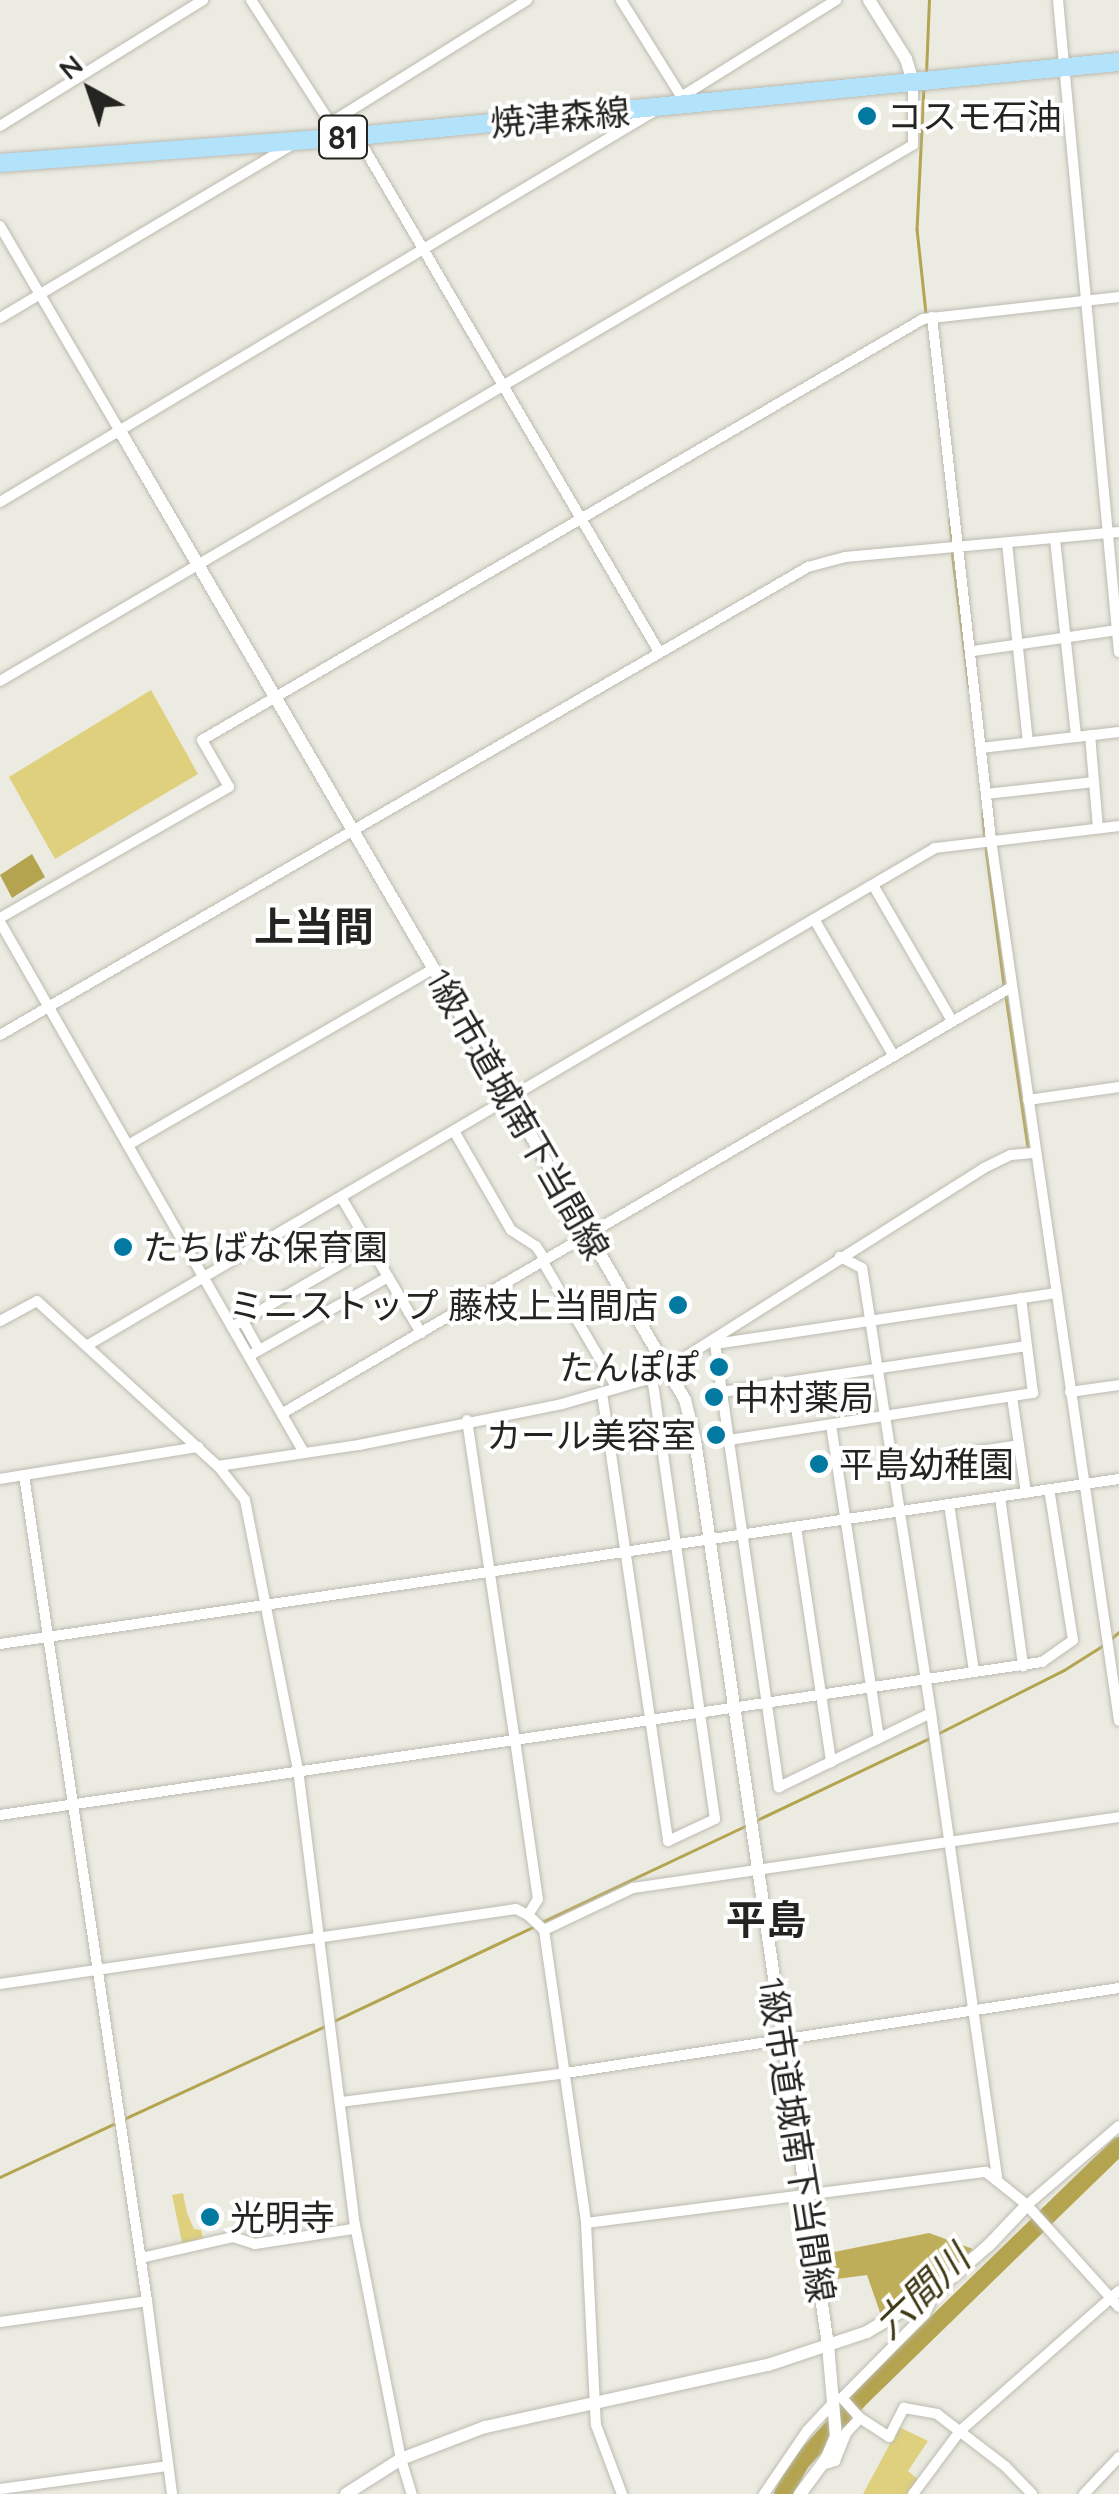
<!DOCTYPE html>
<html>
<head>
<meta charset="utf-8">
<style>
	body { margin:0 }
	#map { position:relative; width:1119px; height:2494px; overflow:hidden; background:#ecebe1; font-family:Quicksand,"Noto Sans JP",sans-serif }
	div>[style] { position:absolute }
	.green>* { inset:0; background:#dfd07d }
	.forest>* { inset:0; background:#beae5a }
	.water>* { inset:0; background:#b4a450 }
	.stream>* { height:2.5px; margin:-1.25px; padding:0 1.25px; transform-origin:1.25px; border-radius:1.25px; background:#b4a450 }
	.river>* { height:18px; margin:-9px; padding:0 9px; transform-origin:9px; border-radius:9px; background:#b4a450 }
	.roads { filter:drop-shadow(0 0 2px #bcbbb1) drop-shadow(0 0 2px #bcbbb1) }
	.minor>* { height:10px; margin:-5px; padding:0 5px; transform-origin:5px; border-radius:5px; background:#fff }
	.tertiary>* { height:12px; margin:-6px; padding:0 6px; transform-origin:6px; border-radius:6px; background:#fff }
	.primary>* { height:18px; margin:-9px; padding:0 9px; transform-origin:9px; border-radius:9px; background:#b2e3fb }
	.dots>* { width:28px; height:28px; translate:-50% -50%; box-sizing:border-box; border:5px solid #fff; border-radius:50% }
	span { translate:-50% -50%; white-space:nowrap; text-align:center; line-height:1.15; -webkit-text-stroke:8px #fff; paint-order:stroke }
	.shield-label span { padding:2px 8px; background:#fff; border:2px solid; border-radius:8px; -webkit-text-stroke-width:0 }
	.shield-label { font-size:32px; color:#242420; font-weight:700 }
	.poi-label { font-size:35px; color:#242420 }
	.left { translate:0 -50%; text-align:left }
	.right { translate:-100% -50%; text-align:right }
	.street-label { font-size:35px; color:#242420 }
	.water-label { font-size:38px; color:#403915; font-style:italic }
	.quarter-label { font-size:40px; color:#242420; font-weight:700 }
	.north { position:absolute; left:40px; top:40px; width:100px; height:100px; -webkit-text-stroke:8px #fff; paint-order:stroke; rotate:320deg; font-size:28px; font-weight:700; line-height:40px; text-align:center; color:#242420 }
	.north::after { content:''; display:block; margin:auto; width:35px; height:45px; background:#242420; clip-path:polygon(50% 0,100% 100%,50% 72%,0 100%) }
</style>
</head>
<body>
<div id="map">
	<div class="green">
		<div style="clip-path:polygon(151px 690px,198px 774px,55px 859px,9px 777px)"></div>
		<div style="clip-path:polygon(183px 2193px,187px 2213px,194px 2229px,201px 2230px,204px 2243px,183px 2247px,172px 2195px)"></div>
		<div style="clip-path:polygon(899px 2427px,928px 2441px,908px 2471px,919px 2480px,909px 2494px,863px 2494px)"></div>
	</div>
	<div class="forest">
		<div style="clip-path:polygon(929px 2233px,973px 2249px,941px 2279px,883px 2321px,867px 2275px,829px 2280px,829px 2253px)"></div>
	</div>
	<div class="water">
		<div style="clip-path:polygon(32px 854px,45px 877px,12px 898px,0 875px)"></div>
	</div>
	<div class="stream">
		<div style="left:926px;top:74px;width:74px;rotate:-87.7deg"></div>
		<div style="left:924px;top:87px;width:142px;rotate:92.8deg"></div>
		<div style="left:917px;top:229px;width:84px;rotate:83.9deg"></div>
		<div style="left:950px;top:520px;width:22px;rotate:85deg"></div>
		<div style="left:952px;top:550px;width:137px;rotate:82.9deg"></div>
		<div style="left:983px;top:813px;width:27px;rotate:86deg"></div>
		<div style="left:986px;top:848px;width:138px;rotate:82.5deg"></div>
		<div style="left:1006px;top:996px;width:152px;rotate:81.7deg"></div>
		<div style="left:1112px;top:1638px;width:9px;rotate:-41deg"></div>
		<div style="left:937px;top:1734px;width:142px;rotate:-26.7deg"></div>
		<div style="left:1064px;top:1670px;width:45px;rotate:-32.3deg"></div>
		<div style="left:757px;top:1820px;width:191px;rotate:-25.4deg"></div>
		<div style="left:540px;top:1923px;width:227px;rotate:-25.3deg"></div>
		<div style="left:332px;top:2022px;width:222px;rotate:-25.3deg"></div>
		<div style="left:124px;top:2119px;width:221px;rotate:-24.8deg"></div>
		<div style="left:0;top:2177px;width:128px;rotate:-25deg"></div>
	</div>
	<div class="river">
		<div style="left:783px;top:2494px;width:35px;rotate:-61deg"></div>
		<div style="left:800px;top:2463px;width:91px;rotate:-47.2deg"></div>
		<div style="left:862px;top:2396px;width:359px;rotate:-44.2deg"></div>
	</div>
	<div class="roads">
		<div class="minor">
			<div style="left:251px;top:0;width:137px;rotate:57.2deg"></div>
			<div style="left:325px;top:115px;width:13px;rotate:81deg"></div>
			<div style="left:621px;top:0;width:119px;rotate:58deg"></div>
			<div style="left:1058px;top:0;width:655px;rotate:84.66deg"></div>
			<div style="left:681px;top:97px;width:183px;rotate:-32deg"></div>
			<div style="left:327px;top:125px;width:236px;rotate:-32deg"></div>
			<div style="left:0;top:126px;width:239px;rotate:-31.8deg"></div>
			<div style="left:357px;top:136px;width:596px;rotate:59.65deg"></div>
			<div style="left:0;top:226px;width:238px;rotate:59.7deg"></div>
			<div style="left:932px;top:317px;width:526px;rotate:83.56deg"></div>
			<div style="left:991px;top:840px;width:890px;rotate:81.73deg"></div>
			<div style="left:0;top:318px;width:341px;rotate:-30.7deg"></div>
			<div style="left:0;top:502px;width:764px;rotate:-30.86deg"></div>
			<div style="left:1055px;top:539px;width:198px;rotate:83.9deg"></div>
			<div style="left:1007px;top:543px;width:200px;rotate:84deg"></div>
			<div style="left:973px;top:651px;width:146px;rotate:-8.3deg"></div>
			<div style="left:0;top:681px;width:1059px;rotate:-30.42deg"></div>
			<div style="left:913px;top:145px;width:63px;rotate:-90deg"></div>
			<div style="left:1090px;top:735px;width:93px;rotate:85.1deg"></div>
			<div style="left:981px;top:748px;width:139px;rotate:-6.6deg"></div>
			<div style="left:986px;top:794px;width:109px;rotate:-6.3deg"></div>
			<div style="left:873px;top:885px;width:157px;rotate:59.8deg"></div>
			<div style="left:0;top:918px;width:264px;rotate:-29.8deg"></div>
			<div style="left:229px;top:787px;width:54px;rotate:-119.9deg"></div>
			<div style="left:202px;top:740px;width:835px;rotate:-30.28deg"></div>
			<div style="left:923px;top:319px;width:197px;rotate:-6.4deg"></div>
			<div style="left:814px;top:919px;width:157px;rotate:59.8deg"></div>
			<div style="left:0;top:922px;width:610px;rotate:60.2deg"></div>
			<div style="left:0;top:1035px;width:934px;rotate:-30.08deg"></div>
			<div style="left:808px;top:567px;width:38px;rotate:-15deg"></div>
			<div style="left:845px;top:557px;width:275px;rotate:-5.2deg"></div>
			<div style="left:1028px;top:1100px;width:92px;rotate:-8.1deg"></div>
			<div style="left:454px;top:1131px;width:114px;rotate:60.1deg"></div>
			<div style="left:511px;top:1230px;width:30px;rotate:33deg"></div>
			<div style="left:536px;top:1246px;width:17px;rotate:57deg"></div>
			<div style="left:128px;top:1145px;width:352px;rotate:-30deg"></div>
			<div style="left:341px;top:1197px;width:158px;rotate:59.5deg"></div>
			<div style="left:543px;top:1262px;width:146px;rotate:59.6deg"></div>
			<div style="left:0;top:1321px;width:42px;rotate:-28.4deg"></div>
			<div style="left:37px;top:1301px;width:245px;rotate:42.4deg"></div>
			<div style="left:218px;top:1466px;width:43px;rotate:51.5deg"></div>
			<div style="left:245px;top:1500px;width:274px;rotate:78.9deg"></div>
			<div style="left:298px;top:1769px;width:460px;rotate:82.9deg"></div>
			<div style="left:355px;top:2225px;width:238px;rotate:78.9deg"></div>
			<div style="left:401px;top:2459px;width:37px;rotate:73deg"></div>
			<div style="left:243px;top:1321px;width:33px;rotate:61deg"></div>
			<div style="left:232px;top:1327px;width:160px;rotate:-30.1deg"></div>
			<div style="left:713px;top:1341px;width:4px;rotate:56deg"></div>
			<div style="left:715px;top:1344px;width:345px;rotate:-8.5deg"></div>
			<div style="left:715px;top:1344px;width:448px;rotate:81.8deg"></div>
			<div style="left:779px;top:1787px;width:169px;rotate:-26deg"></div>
			<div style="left:931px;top:1713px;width:450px;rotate:-98.8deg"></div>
			<div style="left:862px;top:1268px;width:25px;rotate:-153deg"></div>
			<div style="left:88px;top:1345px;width:982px;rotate:-30.4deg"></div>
			<div style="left:935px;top:848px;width:185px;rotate:-6.8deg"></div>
			<div style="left:249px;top:1356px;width:160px;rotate:-29.6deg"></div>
			<div style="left:722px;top:1392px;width:308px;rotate:-8.6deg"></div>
			<div style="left:1070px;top:1392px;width:49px;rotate:-8.1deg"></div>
			<div style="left:602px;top:1393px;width:453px;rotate:81.6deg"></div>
			<div style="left:668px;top:1841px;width:52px;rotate:-25.1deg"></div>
			<div style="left:715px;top:1819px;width:445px;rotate:-98.1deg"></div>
			<div style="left:1012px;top:1397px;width:97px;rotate:81.7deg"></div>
			<div style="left:283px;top:1413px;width:842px;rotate:-30.31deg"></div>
			<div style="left:467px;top:1420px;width:324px;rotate:81.5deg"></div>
			<div style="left:515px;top:1740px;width:533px;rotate:-8.42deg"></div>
			<div style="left:1042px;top:1662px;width:38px;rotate:-35deg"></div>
			<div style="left:1073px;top:1640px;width:153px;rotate:-99deg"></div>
			<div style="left:831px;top:1425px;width:317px;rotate:81.3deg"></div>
			<div style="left:729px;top:1440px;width:308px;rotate:-8.8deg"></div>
			<div style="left:1033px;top:1393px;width:96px;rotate:-97.2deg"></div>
			<div style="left:894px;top:1464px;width:126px;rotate:-8.6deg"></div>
			<div style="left:218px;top:1466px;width:143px;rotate:-8.5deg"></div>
			<div style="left:359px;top:1445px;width:207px;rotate:-11.4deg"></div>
			<div style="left:562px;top:1404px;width:94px;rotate:-16.1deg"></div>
			<div style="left:652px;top:1378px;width:393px;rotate:-32.3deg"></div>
			<div style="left:984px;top:1168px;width:30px;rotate:-26deg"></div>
			<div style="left:1011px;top:1155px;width:25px;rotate:-5deg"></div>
			<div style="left:24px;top:1475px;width:835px;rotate:81.53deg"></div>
			<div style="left:147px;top:2301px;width:195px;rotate:82.6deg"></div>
			<div style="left:0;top:1479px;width:201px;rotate:-9.2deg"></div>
			<div style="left:1000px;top:1497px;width:171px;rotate:82.2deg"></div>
			<div style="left:949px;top:1504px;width:170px;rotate:81.5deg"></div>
			<div style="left:796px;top:1527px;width:238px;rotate:81.5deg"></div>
			<div style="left:0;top:1644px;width:1131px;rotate:-8.39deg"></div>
			<div style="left:931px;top:1713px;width:470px;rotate:81.9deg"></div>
			<div style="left:0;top:1815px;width:520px;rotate:-8.29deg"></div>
			<div style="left:515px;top:1740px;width:161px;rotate:81.8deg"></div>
			<div style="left:538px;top:1899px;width:19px;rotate:122deg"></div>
			<div style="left:544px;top:1930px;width:98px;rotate:-25.3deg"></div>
			<div style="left:633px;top:1888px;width:491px;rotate:-8.3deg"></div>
			<div style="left:0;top:1984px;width:521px;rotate:-8.27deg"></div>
			<div style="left:516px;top:1909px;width:13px;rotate:27deg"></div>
			<div style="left:528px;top:1915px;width:22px;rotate:43deg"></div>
			<div style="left:544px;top:1930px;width:296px;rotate:81.8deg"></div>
			<div style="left:586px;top:2223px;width:202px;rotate:87.2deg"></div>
			<div style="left:596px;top:2425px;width:74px;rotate:69.4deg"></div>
			<div style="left:341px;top:2102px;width:227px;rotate:-7.3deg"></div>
			<div style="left:566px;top:2073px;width:559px;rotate:-8.74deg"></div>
			<div style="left:1027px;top:2205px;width:121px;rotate:-40.7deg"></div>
			<div style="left:586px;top:2223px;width:403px;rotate:-7.3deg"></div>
			<div style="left:986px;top:2172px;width:53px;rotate:38.8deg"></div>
			<div style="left:1027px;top:2205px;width:137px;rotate:48deg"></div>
			<div style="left:141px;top:2258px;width:94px;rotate:-12.9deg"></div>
			<div style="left:233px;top:2237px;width:23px;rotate:18deg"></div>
			<div style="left:255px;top:2244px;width:99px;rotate:-8.7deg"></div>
			<div style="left:353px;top:2229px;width:4px;rotate:-63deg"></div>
			<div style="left:937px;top:2290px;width:27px;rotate:117deg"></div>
			<div style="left:925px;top:2314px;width:118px;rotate:134.7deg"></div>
			<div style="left:842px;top:2398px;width:27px;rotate:48deg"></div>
			<div style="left:860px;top:2418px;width:35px;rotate:33deg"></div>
			<div style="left:889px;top:2437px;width:33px;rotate:-63deg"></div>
			<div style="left:904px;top:2408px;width:34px;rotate:10deg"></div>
			<div style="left:937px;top:2414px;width:86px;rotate:37.4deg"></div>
			<div style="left:1005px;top:2466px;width:39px;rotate:46deg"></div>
			<div style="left:0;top:2322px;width:148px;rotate:-8.1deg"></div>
			<div style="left:822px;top:2465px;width:14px;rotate:-17deg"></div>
			<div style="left:835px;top:2461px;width:31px;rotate:-68deg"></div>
			<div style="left:847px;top:2432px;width:19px;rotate:-47deg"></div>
			<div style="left:0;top:2489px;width:169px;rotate:-7.8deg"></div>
			<div style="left:764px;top:2494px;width:76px;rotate:-55.7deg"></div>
			<div style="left:807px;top:2431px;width:40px;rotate:-47deg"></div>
			<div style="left:913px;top:2494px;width:79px;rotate:-53.3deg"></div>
			<div style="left:960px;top:2431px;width:212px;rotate:-41.4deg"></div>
			<div style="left:1084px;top:2494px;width:51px;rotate:-46.6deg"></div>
		</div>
		<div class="tertiary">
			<div style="left:869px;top:0;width:70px;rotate:57.9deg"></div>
			<div style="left:906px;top:59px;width:24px;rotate:73deg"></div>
			<div style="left:120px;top:431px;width:1122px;rotate:59.75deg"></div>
			<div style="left:685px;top:1400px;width:41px;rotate:76deg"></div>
			<div style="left:695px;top:1440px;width:915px;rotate:81.64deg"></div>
			<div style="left:828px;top:2345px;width:91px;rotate:85deg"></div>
			<div style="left:836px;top:2436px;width:25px;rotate:113deg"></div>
			<div style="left:826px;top:2459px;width:44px;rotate:126.6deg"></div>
			<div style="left:346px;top:2494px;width:65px;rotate:-32.5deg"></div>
			<div style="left:401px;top:2459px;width:90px;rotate:-20.9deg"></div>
			<div style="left:485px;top:2427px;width:290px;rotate:-12.4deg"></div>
			<div style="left:768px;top:2365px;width:104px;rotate:-18.4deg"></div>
			<div style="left:867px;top:2332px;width:82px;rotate:-31deg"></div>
			<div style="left:937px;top:2290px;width:69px;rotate:-40.9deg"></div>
			<div style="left:989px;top:2245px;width:55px;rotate:-46.5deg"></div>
		</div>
		<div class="primary">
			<div style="left:0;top:163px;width:358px;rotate:-4.3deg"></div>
			<div style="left:357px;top:136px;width:766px;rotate:-5.55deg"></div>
		</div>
	</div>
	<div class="dots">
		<div style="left:867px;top:116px;background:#0279a1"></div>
		<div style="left:123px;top:1247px;background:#0279a1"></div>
		<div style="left:678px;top:1305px;background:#0279a1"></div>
		<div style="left:719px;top:1367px;background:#0279a1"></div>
		<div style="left:714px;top:1397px;background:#0279a1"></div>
		<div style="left:716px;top:1435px;background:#0279a1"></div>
		<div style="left:819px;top:1464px;background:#0279a1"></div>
		<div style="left:210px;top:2217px;background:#0279a1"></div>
	</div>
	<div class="shield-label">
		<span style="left:343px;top:137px">81</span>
	</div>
	<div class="poi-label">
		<span class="left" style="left:887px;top:116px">コスモ石油</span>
		<span class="left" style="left:143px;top:1247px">たちばな保育園</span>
		<span class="right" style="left:658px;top:1305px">ミニストップ 藤枝上当間店</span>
		<span class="right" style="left:699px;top:1367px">たんぽぽ</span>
		<span class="left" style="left:734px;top:1397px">中村薬局</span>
		<span class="right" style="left:696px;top:1435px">カール美容室</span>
		<span class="left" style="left:839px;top:1464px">平島幼稚園</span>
		<span class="left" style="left:230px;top:2217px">光明寺</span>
	</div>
	<div class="street-label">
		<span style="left:560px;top:117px;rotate:-5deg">焼津森線</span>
		<span style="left:518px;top:1114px;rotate:60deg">1級市道城南下当間線</span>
		<span style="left:797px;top:2140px;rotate:81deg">1級市道城南下当間線</span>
	</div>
	<div class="water-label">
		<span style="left:922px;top:2292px;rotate:-44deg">六間川</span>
	</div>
	<div class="quarter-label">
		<span style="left:314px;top:926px">上当間</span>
		<span style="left:766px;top:1919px">平島</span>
	</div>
	<div class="north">N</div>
</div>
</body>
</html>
